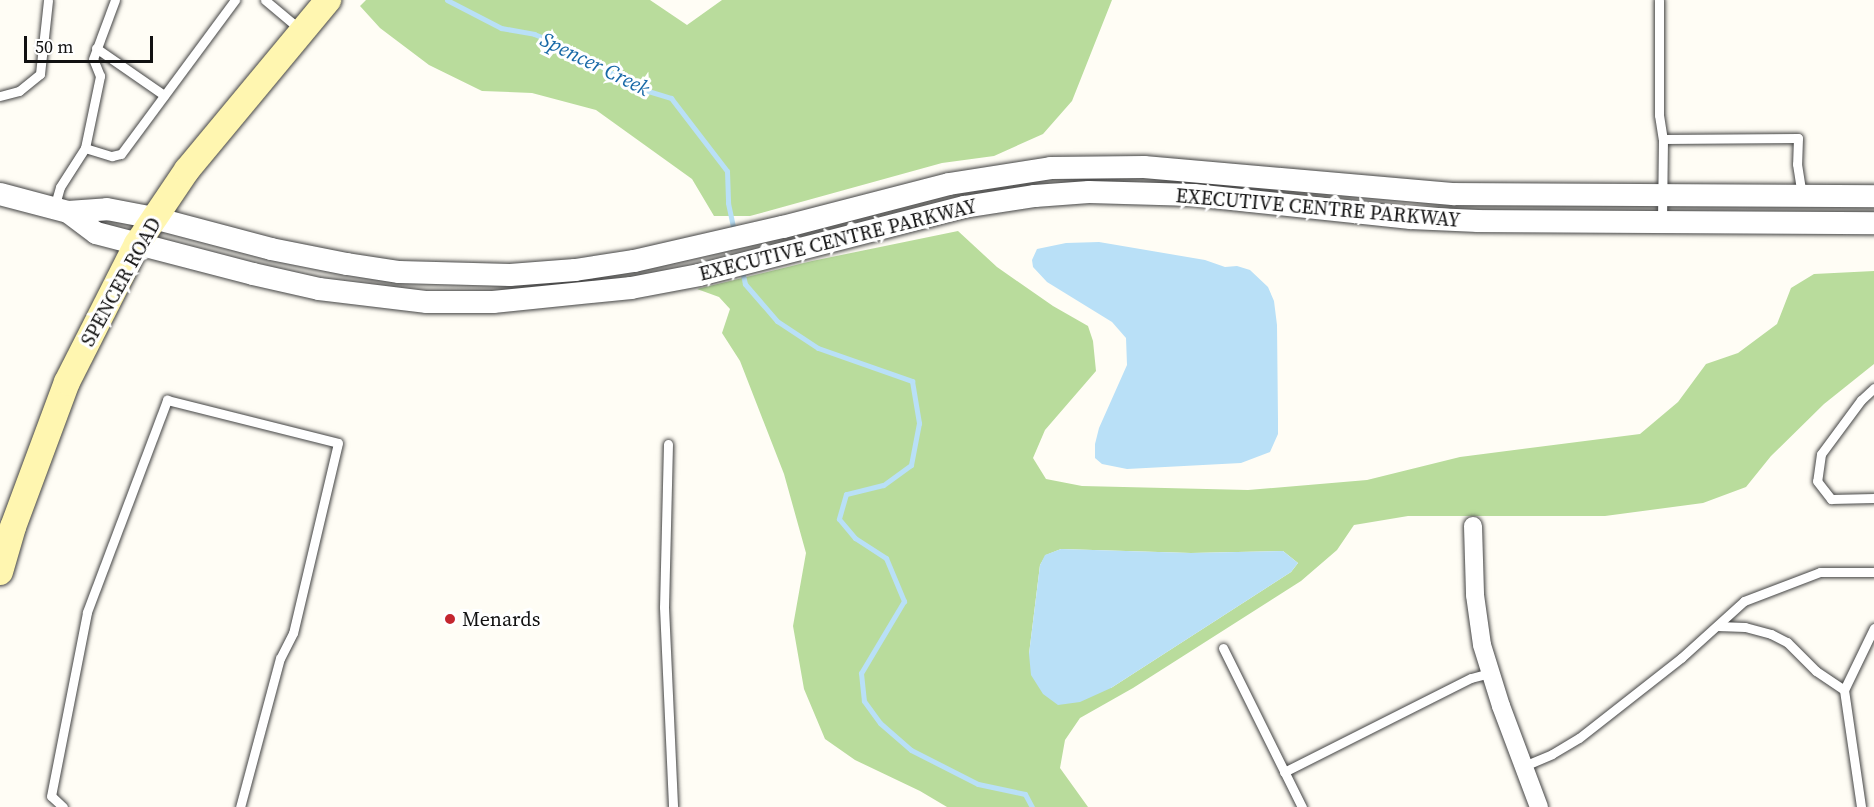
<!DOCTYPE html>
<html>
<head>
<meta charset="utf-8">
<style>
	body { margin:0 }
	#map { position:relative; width:1874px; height:807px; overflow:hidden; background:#fffdf5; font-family:"Source Serif 4",serif }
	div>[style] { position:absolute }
	.forest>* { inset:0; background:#b9dc9c }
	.water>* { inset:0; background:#b9e0f7 }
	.stream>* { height:5px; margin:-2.5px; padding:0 2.5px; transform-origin:2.5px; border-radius:2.5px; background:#b9e0f7 }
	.roads { filter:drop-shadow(0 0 2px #444) drop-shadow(0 0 2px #444) }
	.service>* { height:9px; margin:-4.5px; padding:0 4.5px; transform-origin:4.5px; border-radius:4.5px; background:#fff }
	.minor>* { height:18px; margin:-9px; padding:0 9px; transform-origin:9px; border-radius:9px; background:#fff }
	.tertiary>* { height:22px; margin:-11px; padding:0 11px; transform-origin:11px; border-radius:11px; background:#fff }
	.secondary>* { height:26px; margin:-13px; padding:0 13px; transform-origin:13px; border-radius:13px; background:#fff6b0 }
	.dots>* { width:16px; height:16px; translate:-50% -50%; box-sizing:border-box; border:3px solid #fff; border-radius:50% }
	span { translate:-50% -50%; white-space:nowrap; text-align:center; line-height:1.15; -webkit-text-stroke:6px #fff; paint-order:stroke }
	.street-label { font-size:20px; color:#111 }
	.poi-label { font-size:20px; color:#111 }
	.left { translate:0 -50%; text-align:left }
	.water-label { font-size:21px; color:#1768a6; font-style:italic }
	.scale { position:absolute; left:24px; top:36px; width:129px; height:27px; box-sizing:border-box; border:3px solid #111; border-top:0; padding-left:8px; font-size:18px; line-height:21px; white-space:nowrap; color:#111; -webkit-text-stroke:4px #fff; paint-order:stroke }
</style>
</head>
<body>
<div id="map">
	<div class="forest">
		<div style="clip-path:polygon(366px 0,650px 0,687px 25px,722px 0,1112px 0,1072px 101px,1043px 134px,994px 156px,942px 163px,750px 216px,714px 216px,692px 179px,596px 110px,532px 93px,482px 91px,429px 65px,380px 28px,360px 6px)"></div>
		<div style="clip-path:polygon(evenodd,958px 231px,997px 267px,1053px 306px,1088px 326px,1093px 341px,1096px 371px,1045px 430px,1033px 458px,1046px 479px,1082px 486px,1248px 490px,1367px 480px,1460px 457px,1640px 434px,1678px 402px,1706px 364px,1738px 353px,1777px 324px,1791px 288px,1814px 274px,1874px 271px,1874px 364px,1824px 404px,1771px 456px,1746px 487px,1703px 503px,1605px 516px,1408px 516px,1354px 525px,1337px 550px,1301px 581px,1133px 688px,1080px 718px,1065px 740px,1060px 768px,1088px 807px,947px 807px,920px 791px,855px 760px,825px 739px,804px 689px,793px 626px,806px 553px,784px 474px,740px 361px,722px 333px,730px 309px,719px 297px,697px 289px,812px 261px,958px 231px,1061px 549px,1191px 553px,1283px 551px,1298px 563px,1291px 572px,1111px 688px,1029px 654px,1040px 565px,1046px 555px,1061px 549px)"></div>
	</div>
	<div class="water">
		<div style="clip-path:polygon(1099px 242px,1205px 260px,1225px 267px,1237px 266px,1250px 270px,1268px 287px,1274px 301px,1277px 325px,1278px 420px,1278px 434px,1270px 452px,1241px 463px,1127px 469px,1102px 464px,1095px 458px,1095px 444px,1099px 428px,1127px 365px,1126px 338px,1112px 322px,1047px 282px,1033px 267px,1032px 260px,1037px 249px,1066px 243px)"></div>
		<div style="clip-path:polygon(1061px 549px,1191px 553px,1283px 551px,1298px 563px,1291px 572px,1111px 688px,1080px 702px,1058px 705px,1043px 694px,1031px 675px,1029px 654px,1040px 565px,1045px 555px)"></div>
	</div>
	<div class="stream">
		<div style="left:447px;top:0;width:61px;rotate:27.4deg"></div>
		<div style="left:501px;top:28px;width:34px;rotate:10deg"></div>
		<div style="left:534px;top:34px;width:45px;rotate:22deg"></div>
		<div style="left:576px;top:51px;width:69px;rotate:31.4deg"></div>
		<div style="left:635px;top:87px;width:38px;rotate:17deg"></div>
		<div style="left:671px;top:98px;width:92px;rotate:52.5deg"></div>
		<div style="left:727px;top:171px;width:32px;rotate:88deg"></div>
		<div style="left:728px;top:203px;width:29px;rotate:78deg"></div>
		<div style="left:742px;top:270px;width:14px;rotate:78deg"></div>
		<div style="left:745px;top:284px;width:49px;rotate:49.1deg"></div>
		<div style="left:777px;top:321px;width:49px;rotate:33.4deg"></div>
		<div style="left:818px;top:348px;width:100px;rotate:19.3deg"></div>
		<div style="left:912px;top:381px;width:43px;rotate:80.5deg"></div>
		<div style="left:919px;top:423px;width:43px;rotate:100.8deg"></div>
		<div style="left:911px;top:465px;width:34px;rotate:144deg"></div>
		<div style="left:883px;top:485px;width:38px;rotate:166deg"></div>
		<div style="left:846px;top:494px;width:26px;rotate:106deg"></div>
		<div style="left:839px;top:519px;width:25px;rotate:50deg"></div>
		<div style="left:855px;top:538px;width:37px;rotate:33deg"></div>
		<div style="left:886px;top:558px;width:47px;rotate:67.3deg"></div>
		<div style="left:904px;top:601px;width:84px;rotate:120.8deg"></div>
		<div style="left:861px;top:673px;width:28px;rotate:84deg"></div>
		<div style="left:864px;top:701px;width:27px;rotate:54deg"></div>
		<div style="left:880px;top:723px;width:41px;rotate:41.1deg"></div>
		<div style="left:911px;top:750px;width:75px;rotate:26.9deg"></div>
		<div style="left:978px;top:784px;width:48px;rotate:12deg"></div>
		<div style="left:1025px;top:794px;width:15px;rotate:62deg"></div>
	</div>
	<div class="roads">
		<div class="service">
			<div style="left:265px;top:0;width:48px;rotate:40deg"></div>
			<div style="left:1659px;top:0;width:115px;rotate:90deg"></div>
			<div style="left:1659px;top:115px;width:24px;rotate:81deg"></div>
			<div style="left:1663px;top:139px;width:83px;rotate:90.7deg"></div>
			<div style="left:96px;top:48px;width:83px;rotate:34.7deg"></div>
			<div style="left:0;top:96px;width:20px;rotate:-15deg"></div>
			<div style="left:19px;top:91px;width:27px;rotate:-39deg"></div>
			<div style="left:40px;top:74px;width:74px;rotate:-83.8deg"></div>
			<div style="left:1663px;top:139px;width:135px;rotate:-0.4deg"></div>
			<div style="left:1798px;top:138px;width:26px;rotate:92deg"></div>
			<div style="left:1797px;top:164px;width:32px;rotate:81deg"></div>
			<div style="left:85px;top:148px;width:74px;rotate:-78.2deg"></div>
			<div style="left:100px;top:76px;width:18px;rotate:-112deg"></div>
			<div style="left:93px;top:59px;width:63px;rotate:-69.6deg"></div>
			<div style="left:54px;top:208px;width:22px;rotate:-74deg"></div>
			<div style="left:60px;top:187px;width:46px;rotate:-57.3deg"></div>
			<div style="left:85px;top:148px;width:28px;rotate:17deg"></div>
			<div style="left:112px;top:156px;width:9px;rotate:-13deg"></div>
			<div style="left:121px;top:154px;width:192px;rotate:-53.5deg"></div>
			<div style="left:1874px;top:388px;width:18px;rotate:137deg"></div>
			<div style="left:1861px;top:400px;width:67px;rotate:126.5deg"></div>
			<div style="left:1821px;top:454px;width:27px;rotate:98deg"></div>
			<div style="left:1817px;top:481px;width:23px;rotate:52deg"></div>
			<div style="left:1831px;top:499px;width:43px;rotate:-1.3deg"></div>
			<div style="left:668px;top:444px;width:163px;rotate:91.4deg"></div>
			<div style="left:664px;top:607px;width:200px;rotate:87.4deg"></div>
			<div style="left:1717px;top:626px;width:28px;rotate:2deg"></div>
			<div style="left:1745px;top:627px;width:27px;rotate:15deg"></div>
			<div style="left:1771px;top:634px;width:18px;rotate:27deg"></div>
			<div style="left:1787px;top:642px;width:41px;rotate:45deg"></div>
			<div style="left:1816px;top:671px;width:34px;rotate:34deg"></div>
			<div style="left:1844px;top:690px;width:118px;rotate:81.7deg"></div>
			<div style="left:1223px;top:648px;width:178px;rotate:63.6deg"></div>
			<div style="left:1844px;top:690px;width:69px;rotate:-64.2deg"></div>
			<div style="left:1524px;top:766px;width:30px;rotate:-23deg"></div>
			<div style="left:1552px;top:754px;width:31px;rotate:-31deg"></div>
			<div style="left:1579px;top:738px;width:130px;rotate:-38.1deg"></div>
			<div style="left:1681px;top:658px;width:85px;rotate:-42.1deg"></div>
			<div style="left:1744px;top:601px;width:81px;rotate:-20.9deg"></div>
			<div style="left:1820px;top:572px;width:54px"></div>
			<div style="left:1284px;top:772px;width:209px;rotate:-26.7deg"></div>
			<div style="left:1471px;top:678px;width:20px;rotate:-15deg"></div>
			<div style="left:63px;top:807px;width:16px;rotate:-137deg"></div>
			<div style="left:51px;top:796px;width:187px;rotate:-78.9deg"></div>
			<div style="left:87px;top:612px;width:227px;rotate:-69.3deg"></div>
			<div style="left:167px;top:400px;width:176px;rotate:14.1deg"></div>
			<div style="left:338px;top:443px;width:195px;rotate:103.3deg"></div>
			<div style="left:293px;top:633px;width:28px;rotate:117deg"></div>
			<div style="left:280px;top:658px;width:154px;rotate:105deg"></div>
		</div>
		<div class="minor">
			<div style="left:1473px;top:526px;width:69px;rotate:88.3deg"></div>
			<div style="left:1475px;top:595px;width:50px;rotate:82deg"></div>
			<div style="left:1482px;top:645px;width:64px;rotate:72.7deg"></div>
			<div style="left:1501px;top:706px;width:108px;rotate:69.4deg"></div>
		</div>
		<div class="tertiary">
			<div style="left:0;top:194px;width:70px;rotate:14.8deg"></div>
			<div style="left:68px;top:212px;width:39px;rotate:-4deg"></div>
			<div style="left:107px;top:209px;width:48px;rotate:10.8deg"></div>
			<div style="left:154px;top:218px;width:121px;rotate:14.8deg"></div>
			<div style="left:271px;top:249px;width:77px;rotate:11.2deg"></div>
			<div style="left:347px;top:264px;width:53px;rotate:8.7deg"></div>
			<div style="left:399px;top:272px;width:111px;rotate:1.5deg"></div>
			<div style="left:510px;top:275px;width:65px;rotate:-4.4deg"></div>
			<div style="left:575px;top:270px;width:60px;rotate:-8.7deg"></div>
			<div style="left:634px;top:261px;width:153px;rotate:-12.9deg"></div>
			<div style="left:783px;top:227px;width:171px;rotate:-14.5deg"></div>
			<div style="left:949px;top:184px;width:103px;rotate:-8.9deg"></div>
			<div style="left:1051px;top:168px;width:93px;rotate:-0.6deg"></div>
			<div style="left:1144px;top:167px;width:312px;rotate:5deg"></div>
			<div style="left:1455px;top:194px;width:419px;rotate:0.3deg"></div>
			<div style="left:68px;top:212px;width:35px;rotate:37deg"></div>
			<div style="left:96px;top:233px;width:162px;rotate:14.6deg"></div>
			<div style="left:253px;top:274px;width:68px;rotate:12.8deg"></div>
			<div style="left:319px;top:289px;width:109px;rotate:6.9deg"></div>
			<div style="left:427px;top:302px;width:66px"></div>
			<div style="left:493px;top:302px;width:139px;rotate:-5.8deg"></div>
			<div style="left:631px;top:288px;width:69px;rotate:-10.8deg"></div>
			<div style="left:699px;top:275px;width:274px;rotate:-14.4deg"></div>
			<div style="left:964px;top:207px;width:72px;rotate:-8.8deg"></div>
			<div style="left:1035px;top:196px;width:54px;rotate:-4.2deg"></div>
			<div style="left:1089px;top:192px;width:105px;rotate:1.6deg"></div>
			<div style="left:1194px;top:195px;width:218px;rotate:6.1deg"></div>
			<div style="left:1411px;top:218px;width:67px;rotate:2.6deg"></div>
			<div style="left:1478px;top:221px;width:396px;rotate:0.3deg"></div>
		</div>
		<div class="secondary">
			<div style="left:0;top:572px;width:47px;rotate:-73.9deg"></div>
			<div style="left:13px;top:527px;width:155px;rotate:-69.6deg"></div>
			<div style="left:67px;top:382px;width:155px;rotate:-63.1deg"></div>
			<div style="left:137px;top:244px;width:89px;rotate:-56deg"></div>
			<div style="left:187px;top:170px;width:221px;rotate:-50.3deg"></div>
		</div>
	</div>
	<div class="dots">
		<div style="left:450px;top:619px;background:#c4262e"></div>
	</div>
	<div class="street-label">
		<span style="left:1318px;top:208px;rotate:5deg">EXECUTIVE CENTRE PARKWAY</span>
		<span style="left:838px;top:240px;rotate:-14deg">EXECUTIVE CENTRE PARKWAY</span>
		<span style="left:121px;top:282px;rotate:-61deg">SPENCER ROAD</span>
	</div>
	<div class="poi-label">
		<span class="left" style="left:462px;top:619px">Menards</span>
	</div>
	<div class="water-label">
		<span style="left:595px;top:64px;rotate:26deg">Spencer Creek</span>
	</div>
	<div class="scale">50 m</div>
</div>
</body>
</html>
